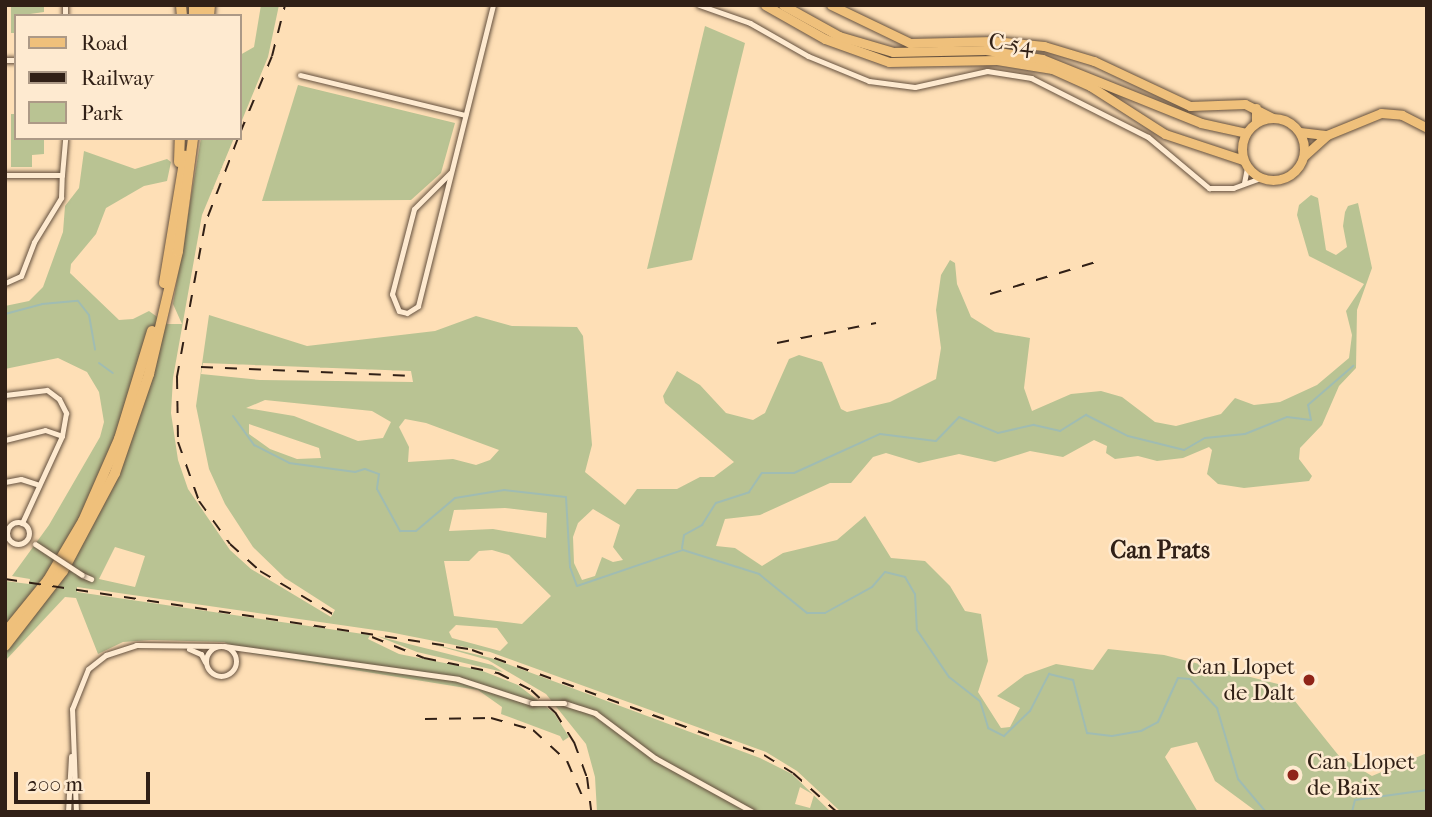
<!DOCTYPE html>
<html>
<head>
<meta charset="utf-8">
<style>
	body { margin:0 }
	#map { position:relative; width:1432px; height:817px; overflow:hidden; background:#fedfb6; font-family:"IM FELL French Canon",serif }
	div>[style] { position:absolute }
	.green>* { inset:0; background:#b9c393 }
	.stream>* { height:2px; margin:-1px; padding:0 1px; transform-origin:1px; border-radius:1px; background:#a0bcb2 }
	.roads { filter:drop-shadow(0 0 2px #64503e) drop-shadow(0 0 2px #64503e) }
	.minor>* { height:5px; margin:-2.5px; padding:0 2.5px; transform-origin:2.5px; border-radius:2.5px; background:#feead0 }
	.minor>.ring { margin:-2.5px; padding:0; box-sizing:content-box; background:none; border:5px solid #feead0; border-radius:50% }
	.primary>* { height:9px; margin:-4.5px; padding:0 4.5px; transform-origin:4.5px; border-radius:4.5px; background:#efc07b }
	.trunk>* { height:9px; margin:-4.5px; padding:0 4.5px; transform-origin:4.5px; border-radius:4.5px; background:#efc07b }
	.trunk>.ring { margin:-4.5px; padding:0; box-sizing:content-box; background:none; border:9px solid #efc07b; border-radius:50% }
	.motorway>* { height:10px; margin:-5px; padding:0 5px; transform-origin:5px; border-radius:5px; background:#efc07b }
	.rail>* { height:2px; margin-top:-1px; transform-origin:0; background:repeating-linear-gradient(90deg,#312016 0 12px,transparent 0 24px) }
	.bridges { filter:drop-shadow(0 0 2px #64503e) drop-shadow(0 0 2px #64503e) }
	.minor-bridge>* { height:5px; margin:-2.5px; padding:0 2.5px; transform-origin:2.5px; border-radius:2.5px; background:#feead0 }
	.dots>* { width:19px; height:19px; translate:-50% -50%; box-sizing:border-box; border:4px solid #feead0; border-radius:50% }
	span { translate:-50% -50%; white-space:nowrap; text-align:center; line-height:1.15; -webkit-text-stroke:5px #feead0; paint-order:stroke }
	.street-label { font-size:23px; color:#312016 }
	.poi-label { font-size:23px; color:#312016 }
	.right { translate:-100% -50%; text-align:right }
	.left { translate:0 -50%; text-align:left }
	.neighbourhood-label { font-size:24px; color:#312016; font-weight:700 }
	.frame { position:absolute; inset:0; border:7px solid #312016; pointer-events:none }
	.legend { position:absolute; left:14px; top:14px; width:228px; height:126px; box-sizing:border-box; background:#feead0; border:2px solid #ac9986; margin:0; padding:9px 12px; list-style:none; font-size:21px; color:#312016 }
	.legend li { display:flex; align-items:center; gap:14px; height:35px }
	.legend b { width:35px; border:2px solid #ac9986 }
	.scale { position:absolute; left:14px; top:772px; width:136px; height:32px; box-sizing:border-box; border:4px solid #312016; border-top:0; padding-left:9px; font-size:21px; line-height:24px; white-space:nowrap; color:#312016; -webkit-text-stroke:5px #feead0; paint-order:stroke }
</style>
</head>
<body>
<div id="map">
	<div class="green">
		<div style="clip-path:polygon(11px 5px,44px 5px,44px 12px,16px 16px,16px 33px,11px 33px)"></div>
		<div style="clip-path:polygon(261px 5px,279px 5px,268px 57px,240px 125px,240px 55px,254px 47px)"></div>
		<div style="clip-path:polygon(705px 26px,745px 43px,692px 260px,647px 269px)"></div>
		<div style="clip-path:polygon(298px 85px,455px 123px,441px 173px,411px 200px,262px 201px)"></div>
		<div style="clip-path:polygon(11px 114px,16px 114px,16px 138px,44px 138px,44px 154px,32px 155px,32px 167px,11px 167px)"></div>
		<div style="clip-path:polygon(evenodd,201px 138px,234px 138px,202px 215px,173px 378px,171px 413px,178px 460px,188px 489px,230px 550px,251px 569px,331px 617px,335px 610px,285px 578px,253px 547px,225px 504px,209px 469px,196px 406px,209px 315px,307px 346px,435px 331px,476px 316px,512px 326px,577px 327px,583px 336px,592px 445px,585px 472px,625px 505px,637px 489px,677px 489px,700px 477px,714px 477px,734px 462px,665px 403px,663px 396px,677px 371px,700px 385px,726px 413px,753px 420px,765px 413px,789px 359px,799px 355px,822px 362px,841px 409px,847px 412px,890px 402px,936px 379px,941px 348px,936px 310px,941px 275px,950px 260px,955px 263px,957px 284px,971px 317px,995px 332px,1030px 338px,1024px 388px,1032px 411px,1071px 394px,1101px 391px,1122px 397px,1155px 422px,1176px 426px,1221px 414px,1235px 398px,1254px 405px,1280px 402px,1317px 385px,1349px 358px,1352px 335px,1346px 311px,1364px 284px,1309px 256px,1297px 215px,1299px 205px,1311px 195px,1318px 198px,1326px 250px,1336px 255px,1347px 247px,1343px 226px,1345px 212px,1348px 206px,1358px 203px,1372px 268px,1357px 310px,1356px 368px,1339px 386px,1322px 425px,1300px 448px,1299px 459px,1312px 476px,1309px 481px,1244px 488px,1218px 484px,1207px 474px,1212px 450px,1209px 447px,1183px 458px,1157px 461px,1138px 456px,1115px 459px,1106px 453px,1107px 446px,1094px 440px,1063px 457px,1030px 451px,995px 462px,959px 454px,919px 463px,886px 453px,873px 457px,851px 483px,830px 483px,760px 515px,725px 519px,716px 546px,735px 548px,762px 566px,783px 553px,837px 540px,865px 516px,891px 558px,925px 561px,950px 586px,965px 611px,981px 614px,988px 661px,978px 692px,1001px 728px,1010px 727px,1020px 708px,997px 696px,1025px 675px,1056px 664px,1093px 670px,1108px 649px,1164px 655px,1282px 685px,1339px 756px,1372px 776px,1427px 753px,1427px 812px,1257px 812px,1215px 781px,1197px 742px,1171px 748px,1165px 757px,1198px 812px,841px 812px,797px 771px,766px 752px,490px 652px,389px 632px,77px 587px,77px 592px,370px 635px,368px 639px,399px 654px,480px 670px,518px 685px,554px 713px,569px 737px,563px 741px,560px 736px,501px 714px,502px 707px,478px 690px,250px 653px,224px 642px,151px 640px,123px 642px,98px 654px,76px 598px,65px 597px,5px 661px,5px 581px,29px 584px,30px 579px,12px 576px,49px 525px,100px 437px,104px 422px,99px 392px,87px 372px,58px 358px,5px 369px,5px 306px,29px 301px,43px 287px,63px 232px,65px 206px,79px 188px,84px 151px,135px 169px,167px 159px,171px 162px,167px 181px,144px 186px,106px 208px,96px 234px,71px 264px,70px 273px,119px 320px,133px 319px,149px 311px,167px 324px,182px 324px,173px 304px,201px 138px,203px 363px,411px 371px,413px 382px,260px 380px,201px 374px,203px 363px,201px 138px,265px 400px,372px 411px,391px 422px,383px 438px,358px 441px,294px 416px,246px 408px,265px 400px,201px 138px,405px 419px,426px 423px,499px 450px,490px 460px,476px 465px,453px 459px,408px 462px,409px 447px,399px 427px,405px 419px,201px 138px,249px 424px,319px 448px,321px 458px,297px 459px,270px 449px,249px 434px,249px 424px,201px 138px,505px 508px,547px 513px,546px 538px,493px 529px,449px 531px,454px 510px,505px 508px,201px 138px,593px 509px,620px 525px,613px 547px,623px 560px,613px 562px,602px 557px,595px 576px,582px 580px,574px 563px,573px 537px,578px 523px,593px 509px,201px 138px,115px 547px,145px 556px,135px 587px,99px 579px,115px 547px,201px 138px,492px 550px,509px 555px,551px 596px,522px 624px,454px 616px,444px 561px,469px 561px,479px 551px,492px 550px,201px 138px,456px 625px,497px 628px,508px 643px,500px 651px,452px 638px,449px 632px,456px 625px)"></div>
		<div style="clip-path:polygon(377px 636px,492px 665px,503px 672px,417px 652px)"></div>
		<div style="clip-path:polygon(evenodd,428px 643px,491px 658px,760px 758px,792px 774px,831px 812px,597px 812px,595px 777px,586px 744px,546px 694px,488px 660px,428px 643px,800px 787px,814px 795px,810px 808px,795px 804px,800px 787px)"></div>
	</div>
	<div class="stream">
		<div style="left:5px;top:314px;width:38px;rotate:-15deg"></div>
		<div style="left:42px;top:304px;width:36px;rotate:-5deg"></div>
		<div style="left:78px;top:301px;width:18px;rotate:52deg"></div>
		<div style="left:89px;top:315px;width:35px;rotate:80deg"></div>
		<div style="left:99px;top:363px;width:17px;rotate:36deg"></div>
		<div style="left:233px;top:416px;width:36px;rotate:54deg"></div>
		<div style="left:254px;top:445px;width:39px;rotate:27deg"></div>
		<div style="left:289px;top:463px;width:67px;rotate:7.8deg"></div>
		<div style="left:355px;top:472px;width:10px;rotate:-17deg"></div>
		<div style="left:365px;top:469px;width:15px;rotate:20deg"></div>
		<div style="left:379px;top:474px;width:15px;rotate:98deg"></div>
		<div style="left:377px;top:489px;width:48px;rotate:61.3deg"></div>
		<div style="left:400px;top:531px;width:16px"></div>
		<div style="left:416px;top:531px;width:51px;rotate:-40.2deg"></div>
		<div style="left:455px;top:498px;width:50px;rotate:-9.3deg"></div>
		<div style="left:504px;top:490px;width:62px;rotate:6.4deg"></div>
		<div style="left:566px;top:497px;width:70px;rotate:86.7deg"></div>
		<div style="left:570px;top:567px;width:20px;rotate:70deg"></div>
		<div style="left:577px;top:586px;width:112px;rotate:-18.8deg"></div>
		<div style="left:683px;top:550px;width:80px;rotate:17.5deg"></div>
		<div style="left:759px;top:574px;width:62px;rotate:39.1deg"></div>
		<div style="left:807px;top:613px;width:18px"></div>
		<div style="left:825px;top:613px;width:54px;rotate:-29deg"></div>
		<div style="left:872px;top:587px;width:20px;rotate:-49deg"></div>
		<div style="left:885px;top:572px;width:21px;rotate:14deg"></div>
		<div style="left:905px;top:577px;width:20px;rotate:60deg"></div>
		<div style="left:915px;top:594px;width:36px;rotate:87deg"></div>
		<div style="left:917px;top:630px;width:57px;rotate:55.8deg"></div>
		<div style="left:949px;top:677px;width:39px;rotate:38deg"></div>
		<div style="left:980px;top:701px;width:28px;rotate:73deg"></div>
		<div style="left:988px;top:728px;width:18px;rotate:27deg"></div>
		<div style="left:1004px;top:736px;width:36px;rotate:-44deg"></div>
		<div style="left:1030px;top:711px;width:42px;rotate:-62.8deg"></div>
		<div style="left:1049px;top:674px;width:25px;rotate:14deg"></div>
		<div style="left:1073px;top:680px;width:55px;rotate:75.2deg"></div>
		<div style="left:1087px;top:733px;width:25px;rotate:7deg"></div>
		<div style="left:1112px;top:736px;width:29px;rotate:-10deg"></div>
		<div style="left:1141px;top:731px;width:19px;rotate:-28deg"></div>
		<div style="left:1158px;top:722px;width:48px;rotate:-65.6deg"></div>
		<div style="left:1178px;top:678px;width:12px;rotate:5deg"></div>
		<div style="left:1190px;top:679px;width:40px;rotate:47deg"></div>
		<div style="left:1217px;top:708px;width:74px;rotate:73.5deg"></div>
		<div style="left:1238px;top:779px;width:43px;rotate:49.7deg"></div>
		<div style="left:682px;top:548px;width:13px;rotate:-81deg"></div>
		<div style="left:684px;top:535px;width:21px;rotate:-29deg"></div>
		<div style="left:702px;top:525px;width:26px;rotate:-58deg"></div>
		<div style="left:716px;top:503px;width:35px;rotate:-18deg"></div>
		<div style="left:749px;top:492px;width:23px;rotate:-56deg"></div>
		<div style="left:762px;top:473px;width:32px"></div>
		<div style="left:794px;top:473px;width:94px;rotate:-24.4deg"></div>
		<div style="left:880px;top:434px;width:56px;rotate:7.1deg"></div>
		<div style="left:936px;top:441px;width:33px;rotate:-46deg"></div>
		<div style="left:959px;top:417px;width:42px;rotate:22.3deg"></div>
		<div style="left:998px;top:433px;width:37px;rotate:-13deg"></div>
		<div style="left:1034px;top:425px;width:27px;rotate:13deg"></div>
		<div style="left:1060px;top:431px;width:31px;rotate:-32deg"></div>
		<div style="left:1086px;top:415px;width:47px;rotate:26.6deg"></div>
		<div style="left:1128px;top:436px;width:58px;rotate:14deg"></div>
		<div style="left:1184px;top:450px;width:24px;rotate:-30deg"></div>
		<div style="left:1205px;top:438px;width:40px;rotate:-5.7deg"></div>
		<div style="left:1245px;top:434px;width:45px;rotate:-22deg"></div>
		<div style="left:1287px;top:417px;width:24px;rotate:7deg"></div>
		<div style="left:1311px;top:420px;width:15px;rotate:-101deg"></div>
		<div style="left:1308px;top:405px;width:60px;rotate:-40.9deg"></div>
		<div style="left:1352px;top:812px;width:12px;rotate:-76deg"></div>
		<div style="left:1355px;top:800px;width:73px;rotate:-7.9deg"></div>
	</div>
	<div class="roads">
		<div class="minor">
			<div style="left:699px;top:5px;width:54px;rotate:19.4deg"></div>
			<div style="left:750px;top:23px;width:67px;rotate:29.6deg"></div>
			<div style="left:808px;top:56px;width:66px;rotate:22.3deg"></div>
			<div style="left:869px;top:81px;width:46px;rotate:7.4deg"></div>
			<div style="left:915px;top:87px;width:74px;rotate:-12.5deg"></div>
			<div style="left:987px;top:71px;width:45px;rotate:9deg"></div>
			<div style="left:1031px;top:78px;width:131px;rotate:26.8deg"></div>
			<div style="left:1148px;top:137px;width:80px;rotate:39.9deg"></div>
			<div style="left:1209px;top:188px;width:24px"></div>
			<div style="left:1233px;top:188px;width:30px;rotate:-20deg"></div>
			<div style="left:65px;top:16px;width:11px;rotate:-90deg"></div>
			<div style="left:5px;top:60px;width:11px"></div>
			<div style="left:300px;top:75px;width:170px;rotate:13.6deg"></div>
			<div style="left:450px;top:173px;width:51px;rotate:135deg"></div>
			<div style="left:414px;top:209px;width:88px;rotate:104.5deg"></div>
			<div style="left:392px;top:294px;width:18px;rotate:68deg"></div>
			<div style="left:399px;top:311px;width:8px;rotate:14deg"></div>
			<div style="left:407px;top:313px;width:13px;rotate:-32deg"></div>
			<div style="left:418px;top:306px;width:310px;rotate:-76deg"></div>
			<div style="left:5px;top:175px;width:57px"></div>
			<div style="left:62px;top:175px;width:37px;rotate:-85deg"></div>
			<div style="left:1244px;top:183px;width:16px;rotate:-79deg"></div>
			<div style="left:5px;top:283px;width:17px;rotate:-24deg"></div>
			<div style="left:21px;top:276px;width:36px;rotate:-69deg"></div>
			<div style="left:34px;top:242px;width:52px;rotate:-58.5deg"></div>
			<div style="left:61px;top:198px;width:23px;rotate:-88deg"></div>
			<div style="left:5px;top:395px;width:42px;rotate:-6.8deg"></div>
			<div style="left:47px;top:390px;width:15px;rotate:37deg"></div>
			<div style="left:59px;top:399px;width:16px;rotate:63deg"></div>
			<div style="left:66px;top:413px;width:23px;rotate:100deg"></div>
			<div style="left:62px;top:436px;width:96px;rotate:114.7deg"></div>
			<div style="left:5px;top:440px;width:41px;rotate:-14deg"></div>
			<div style="left:45px;top:430px;width:18px;rotate:19deg"></div>
			<div style="left:5px;top:482px;width:16px;rotate:-11deg"></div>
			<div style="left:21px;top:479px;width:19px;rotate:18deg"></div>
			<div class="ring" style="left:7px;top:522px;width:17px;height:17px"></div>
			<div style="left:82px;top:575px;width:10px;rotate:24deg"></div>
			<div style="left:224px;top:646px;width:236px;rotate:8deg"></div>
			<div style="left:458px;top:679px;width:78px;rotate:18deg"></div>
			<div class="ring" style="left:206px;top:646px;width:25px;height:25px"></div>
			<div style="left:189px;top:649px;width:13px;rotate:23deg"></div>
			<div style="left:201px;top:654px;width:9px;rotate:63deg"></div>
			<div style="left:564px;top:703px;width:33px;rotate:18deg"></div>
			<div style="left:595px;top:713px;width:75px;rotate:36.9deg"></div>
			<div style="left:655px;top:758px;width:112px;rotate:28.9deg"></div>
			<div style="left:68px;top:812px;width:56px;rotate:-86.9deg"></div>
			<div style="left:76px;top:812px;width:103px;rotate:-92.2deg"></div>
			<div style="left:72px;top:709px;width:43px;rotate:-68.2deg"></div>
			<div style="left:88px;top:669px;width:23px;rotate:-38deg"></div>
			<div style="left:106px;top:655px;width:32px;rotate:-18deg"></div>
			<div style="left:136px;top:645px;width:84px;rotate:0.7deg"></div>
		</div>
		<div class="primary">
			<div style="left:831px;top:5px;width:88px;rotate:25.7deg"></div>
			<div style="left:910px;top:43px;width:84px;rotate:-1.4deg"></div>
			<div style="left:994px;top:41px;width:50px;rotate:5.7deg"></div>
			<div style="left:1044px;top:46px;width:52px;rotate:16.7deg"></div>
			<div style="left:1094px;top:61px;width:106px;rotate:25.1deg"></div>
			<div style="left:1190px;top:106px;width:55px;rotate:-2.1deg"></div>
			<div style="left:1245px;top:104px;width:30px;rotate:27deg"></div>
			<div style="left:1256px;top:108px;width:14px;rotate:90deg"></div>
			<div style="left:1300px;top:132px;width:25px;rotate:7deg"></div>
			<div style="left:1304px;top:156px;width:31px;rotate:-42deg"></div>
			<div style="left:1327px;top:135px;width:58px;rotate:-22.2deg"></div>
			<div style="left:1381px;top:113px;width:21px;rotate:5deg"></div>
			<div style="left:1402px;top:115px;width:28px;rotate:27deg"></div>
		</div>
		<div class="trunk">
			<div style="left:765px;top:5px;width:69px;rotate:29.5deg"></div>
			<div style="left:825px;top:39px;width:68px;rotate:19.8deg"></div>
			<div style="left:889px;top:62px;width:108px;rotate:-1.1deg"></div>
			<div style="left:997px;top:60px;width:56px;rotate:9.3deg"></div>
			<div style="left:1052px;top:69px;width:42px;rotate:24.1deg"></div>
			<div style="left:1090px;top:86px;width:89px;rotate:32.6deg"></div>
			<div style="left:1165px;top:134px;width:82px;rotate:18.4deg"></div>
			<div style="left:783px;top:5px;width:64px;rotate:29deg"></div>
			<div style="left:839px;top:36px;width:56px;rotate:16.5deg"></div>
			<div style="left:893px;top:52px;width:93px;rotate:-1.2deg"></div>
			<div style="left:986px;top:50px;width:57px;rotate:9.1deg"></div>
			<div style="left:1042px;top:59px;width:171px;rotate:21.9deg"></div>
			<div style="left:1201px;top:123px;width:46px;rotate:12.5deg"></div>
			<div class="ring" style="left:1242px;top:118px;width:53px;height:53px"></div>
		</div>
		<div class="motorway">
			<div style="left:181px;top:5px;width:11px;rotate:85deg"></div>
			<div style="left:194px;top:16px;width:11px;rotate:-90deg"></div>
			<div style="left:202px;top:16px;width:11px;rotate:-90deg"></div>
			<div style="left:209px;top:16px;width:11px;rotate:-85deg"></div>
			<div style="left:179px;top:162px;width:24px;rotate:-88deg"></div>
			<div style="left:164px;top:283px;width:129px;rotate:-80.6deg"></div>
			<div style="left:5px;top:633px;width:68px;rotate:-50.9deg"></div>
			<div style="left:48px;top:580px;width:69px;rotate:-59.3deg"></div>
			<div style="left:83px;top:521px;width:90px;rotate:-66.3deg"></div>
			<div style="left:119px;top:439px;width:113px;rotate:-73deg"></div>
			<div style="left:5px;top:646px;width:95px;rotate:-52.3deg"></div>
			<div style="left:63px;top:571px;width:111px;rotate:-62deg"></div>
			<div style="left:115px;top:473px;width:105px;rotate:-71deg"></div>
			<div style="left:149px;top:374px;width:126px;rotate:-76.7deg"></div>
			<div style="left:178px;top:251px;width:114px;rotate:-82.4deg"></div>
		</div>
	</div>
	<div class="rail">
		<div style="left:240px;top:133px;width:83px;rotate:-67.4deg"></div>
		<div style="left:272px;top:56px;width:53px;rotate:-75.7deg"></div>
		<div style="left:238px;top:138px;width:92px;rotate:111deg"></div>
		<div style="left:205px;top:224px;width:156px;rotate:100.4deg"></div>
		<div style="left:177px;top:377px;width:65px;rotate:89.1deg"></div>
		<div style="left:178px;top:442px;width:63px;rotate:70.4deg"></div>
		<div style="left:199px;top:501px;width:53px;rotate:54.2deg"></div>
		<div style="left:230px;top:544px;width:40px;rotate:42deg"></div>
		<div style="left:260px;top:571px;width:86px;rotate:30.7deg"></div>
		<div style="left:990px;top:294px;width:114px;rotate:-16.8deg"></div>
		<div style="left:777px;top:343px;width:101px;rotate:-11.4deg"></div>
		<div style="left:201px;top:367px;width:213px;rotate:2.4deg"></div>
		<div style="left:5px;top:579px;width:472px;rotate:8.6deg"></div>
		<div style="left:472px;top:650px;width:310px;rotate:19.8deg"></div>
		<div style="left:764px;top:755px;width:34px;rotate:32deg"></div>
		<div style="left:793px;top:773px;width:59px;rotate:41.6deg"></div>
		<div style="left:372px;top:637px;width:56px;rotate:22deg"></div>
		<div style="left:424px;top:658px;width:76px;rotate:11.5deg"></div>
		<div style="left:498px;top:673px;width:37px;rotate:27deg"></div>
		<div style="left:531px;top:690px;width:33px;rotate:43deg"></div>
		<div style="left:555px;top:712px;width:36px;rotate:58deg"></div>
		<div style="left:574px;top:742px;width:37px;rotate:70deg"></div>
		<div style="left:587px;top:777px;width:35px;rotate:83deg"></div>
		<div style="left:425px;top:719px;width:66px;rotate:-0.9deg"></div>
		<div style="left:491px;top:718px;width:44px;rotate:15.9deg"></div>
		<div style="left:533px;top:730px;width:46px;rotate:42.4deg"></div>
		<div style="left:567px;top:761px;width:40px;rotate:66.6deg"></div>
	</div>
	<div class="bridges">
		<div class="minor-bridge">
			<div style="left:35px;top:544px;width:56px;rotate:33.4deg"></div>
			<div style="left:532px;top:703px;width:32px"></div>
		</div>
	</div>
	<div class="dots">
		<div style="left:1309px;top:680px;background:#8f2418"></div>
		<div style="left:1293px;top:775px;background:#8f2418"></div>
	</div>
	<div class="street-label">
		<span style="left:1011px;top:44px;rotate:6deg">C-54</span>
	</div>
	<div class="poi-label">
		<span class="right" style="left:1295px;top:680px">Can Llopet<br>de Dalt</span>
		<span class="left" style="left:1307px;top:775px">Can Llopet<br>de Baix</span>
	</div>
	<div class="neighbourhood-label">
		<span style="left:1160px;top:551px">Can Prats</span>
	</div>
	<div class="frame"></div>
	<ul class="legend">
	<li><b style="height:9px;background:#efc07b"></b>Road</li>
	<li><b style="height:9px;background:#312016"></b>Railway</li>
	<li><b style="height:19px;background:#b9c393"></b>Park</li>
	</ul>
	<div class="scale">200 m</div>
</div>
</body>
</html>
